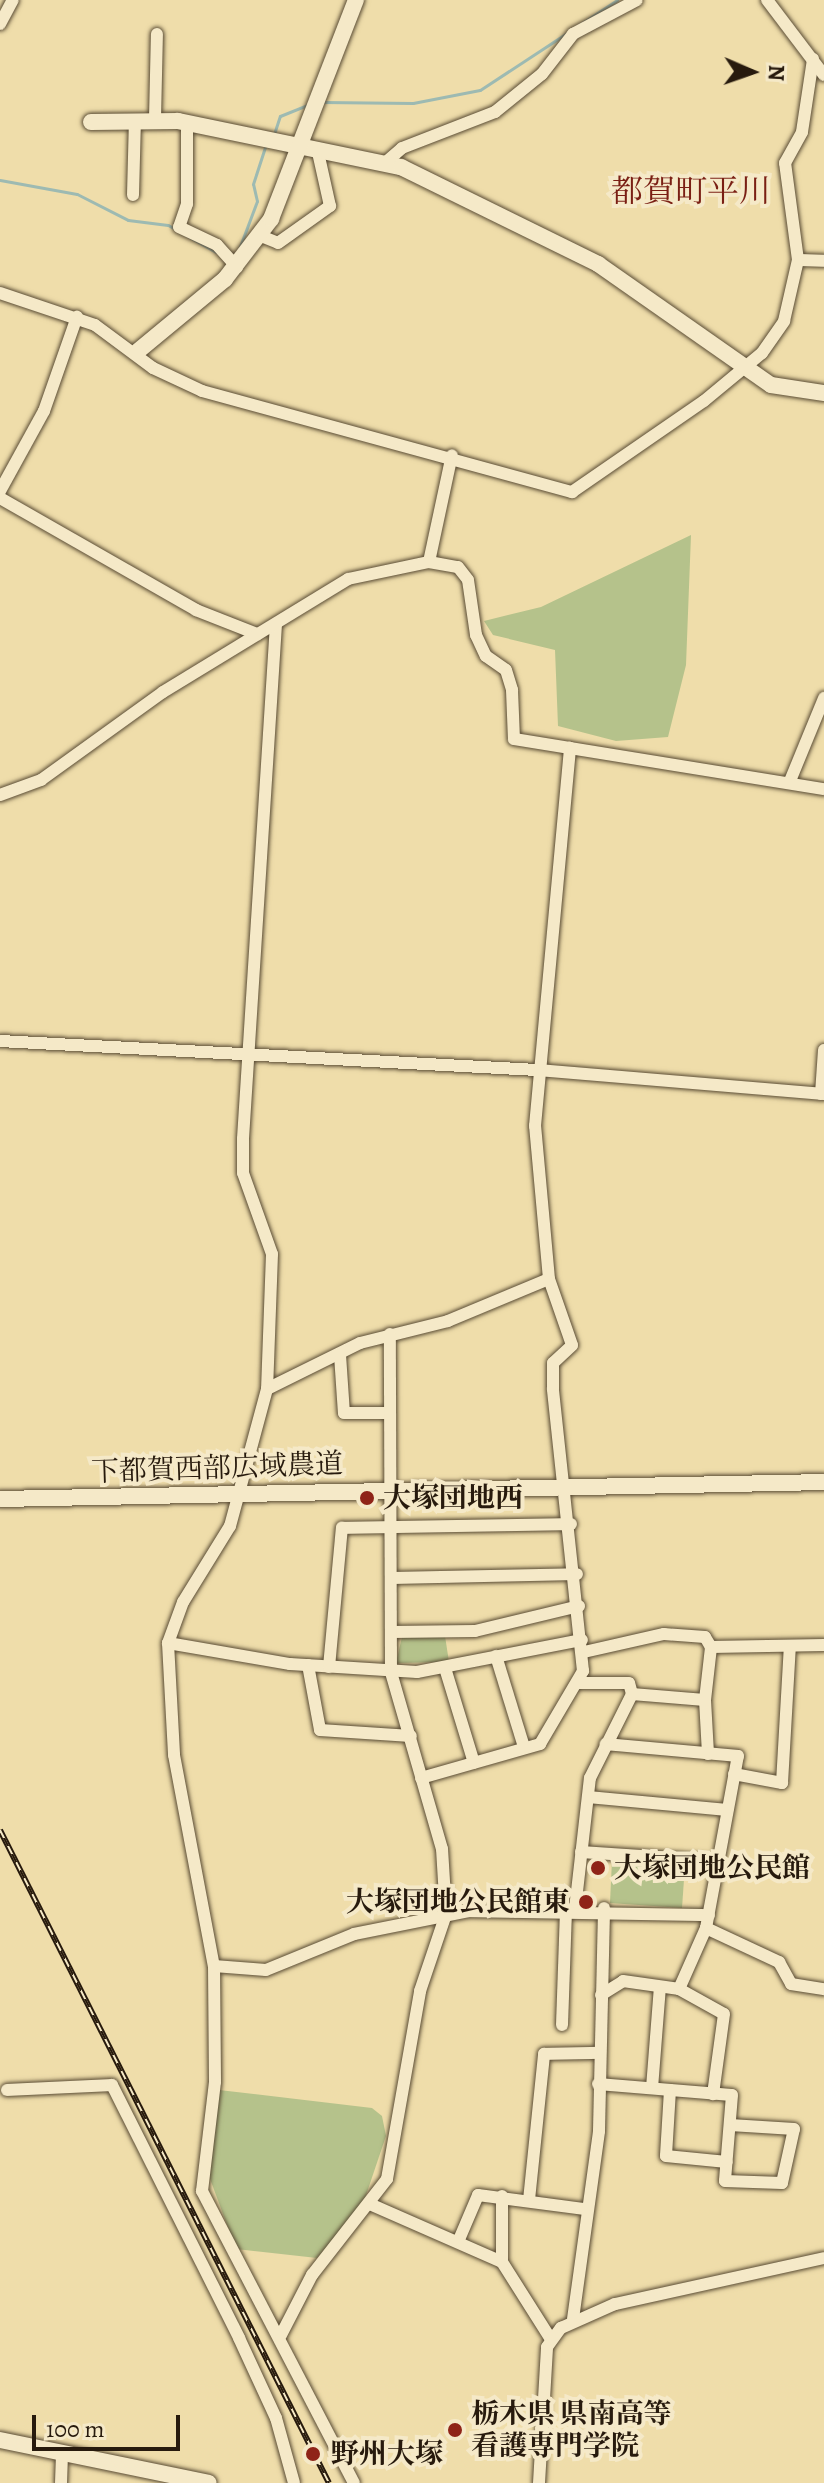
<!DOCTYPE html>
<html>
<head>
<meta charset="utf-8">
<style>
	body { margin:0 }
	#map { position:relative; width:824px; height:2483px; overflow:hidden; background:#efddaa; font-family:Alegreya,"Noto Serif JP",serif }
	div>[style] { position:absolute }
	.green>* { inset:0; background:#b5c28b }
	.stream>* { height:3px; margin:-1.5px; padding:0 1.5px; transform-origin:1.5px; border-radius:1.5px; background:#9dbab2 }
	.roads { filter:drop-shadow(0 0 2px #594b34) drop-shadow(0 0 2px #594b34) }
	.street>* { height:12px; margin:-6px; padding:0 6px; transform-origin:6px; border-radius:6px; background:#f5e9c8 }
	.secondary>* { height:16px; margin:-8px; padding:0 8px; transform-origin:8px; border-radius:8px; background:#f5e9c8 }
	.rail>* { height:6px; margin-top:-3px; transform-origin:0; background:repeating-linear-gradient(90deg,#f5e9c8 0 9px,#271a0d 0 18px); box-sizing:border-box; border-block:2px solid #271a0d }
	.dots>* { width:22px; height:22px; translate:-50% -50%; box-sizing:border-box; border:4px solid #f5e9c8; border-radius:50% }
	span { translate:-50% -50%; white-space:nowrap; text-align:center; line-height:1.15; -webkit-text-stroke:8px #f5e9c8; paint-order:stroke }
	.street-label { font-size:28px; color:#271a0d }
	.poi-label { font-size:28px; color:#271a0d; font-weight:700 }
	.left { translate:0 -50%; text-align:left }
	.right { translate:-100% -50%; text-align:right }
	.quarter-label { font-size:32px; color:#7a1f14 }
	.north { position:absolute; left:712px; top:32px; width:80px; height:80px; -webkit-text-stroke:6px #f5e9c8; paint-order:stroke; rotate:92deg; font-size:22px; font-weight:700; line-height:32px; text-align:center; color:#271a0d }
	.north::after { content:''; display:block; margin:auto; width:28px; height:36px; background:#271a0d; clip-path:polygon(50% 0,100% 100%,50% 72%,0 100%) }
	.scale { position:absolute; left:32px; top:2415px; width:148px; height:36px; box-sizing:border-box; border:4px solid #271a0d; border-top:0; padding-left:10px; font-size:24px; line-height:28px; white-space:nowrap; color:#271a0d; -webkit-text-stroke:6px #f5e9c8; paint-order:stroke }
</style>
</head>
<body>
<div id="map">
	<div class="green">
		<div style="clip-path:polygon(691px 535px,686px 665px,668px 737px,616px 741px,558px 726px,555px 650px,493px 635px,484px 621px,541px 607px)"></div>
		<div style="clip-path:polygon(445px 1636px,449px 1662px,396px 1663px,402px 1637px)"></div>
		<div style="clip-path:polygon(612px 1860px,685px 1865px,682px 1908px,610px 1903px)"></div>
		<div style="clip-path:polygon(219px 2090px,372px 2108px,382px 2116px,386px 2136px,361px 2210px,317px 2258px,236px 2249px,206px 2168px)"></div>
	</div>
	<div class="stream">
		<div style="left:322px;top:102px;width:91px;rotate:0.6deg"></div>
		<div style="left:413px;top:103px;width:68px;rotate:-11deg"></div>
		<div style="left:480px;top:90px;width:164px;rotate:-33.3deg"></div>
		<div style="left:274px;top:134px;width:19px;rotate:-72deg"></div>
		<div style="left:280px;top:116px;width:29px;rotate:-22deg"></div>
		<div style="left:0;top:180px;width:78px;rotate:10.3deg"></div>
		<div style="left:77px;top:194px;width:57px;rotate:27deg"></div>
		<div style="left:128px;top:220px;width:40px;rotate:7.1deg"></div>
		<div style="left:168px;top:225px;width:55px;rotate:29.4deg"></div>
		<div style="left:239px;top:249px;width:51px;rotate:-69.4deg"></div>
		<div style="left:257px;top:201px;width:17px;rotate:-103deg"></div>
		<div style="left:253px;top:184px;width:40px;rotate:-72deg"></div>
	</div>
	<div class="roads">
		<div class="street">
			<div style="left:767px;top:0;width:94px;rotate:52.8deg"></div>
			<div style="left:0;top:24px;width:27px;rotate:-62deg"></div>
			<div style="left:155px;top:119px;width:85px;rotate:-88.7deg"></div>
			<div style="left:187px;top:123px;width:81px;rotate:90deg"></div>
			<div style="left:187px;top:204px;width:24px;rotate:109deg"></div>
			<div style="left:179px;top:227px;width:42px;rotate:25.3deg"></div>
			<div style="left:217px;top:245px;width:30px;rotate:48deg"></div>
			<div style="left:386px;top:162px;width:21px;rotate:-41deg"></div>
			<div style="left:402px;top:148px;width:100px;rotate:-21.2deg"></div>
			<div style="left:495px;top:112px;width:60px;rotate:-39deg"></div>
			<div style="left:542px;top:74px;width:51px;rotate:-52.2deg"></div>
			<div style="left:573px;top:34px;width:72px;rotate:-28deg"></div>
			<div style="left:133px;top:195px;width:75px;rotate:-88.5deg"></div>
			<div style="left:261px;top:236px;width:18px;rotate:22deg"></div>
			<div style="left:278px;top:243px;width:64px;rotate:-35.4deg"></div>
			<div style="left:330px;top:206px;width:59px;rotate:-102.6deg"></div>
			<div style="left:798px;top:260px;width:26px;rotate:2deg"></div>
			<div style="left:0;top:293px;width:100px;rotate:18.6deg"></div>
			<div style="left:95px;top:325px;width:72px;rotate:36.6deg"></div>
			<div style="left:153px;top:368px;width:54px;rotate:25.1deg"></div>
			<div style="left:202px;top:391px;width:384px;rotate:15.3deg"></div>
			<div style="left:572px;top:492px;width:160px;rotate:-34.6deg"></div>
			<div style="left:704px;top:401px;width:75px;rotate:-39.6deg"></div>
			<div style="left:762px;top:353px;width:39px;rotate:-55deg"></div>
			<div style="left:784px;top:321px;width:63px;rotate:-77.1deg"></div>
			<div style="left:798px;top:260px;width:98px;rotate:-97.6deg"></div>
			<div style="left:785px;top:163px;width:35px;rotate:-61deg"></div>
			<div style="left:802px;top:132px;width:74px;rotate:-81.4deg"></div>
			<div style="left:0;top:491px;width:91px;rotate:-61.2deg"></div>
			<div style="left:44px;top:411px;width:100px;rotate:-70.7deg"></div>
			<div style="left:0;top:498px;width:226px;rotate:29.7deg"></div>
			<div style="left:196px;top:610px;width:66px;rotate:21.5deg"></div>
			<div style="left:429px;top:562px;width:109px;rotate:-77.9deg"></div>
			<div style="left:276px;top:624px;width:516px;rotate:93.67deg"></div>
			<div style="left:243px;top:1139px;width:34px;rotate:90deg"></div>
			<div style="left:243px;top:1173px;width:86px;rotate:70.3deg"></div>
			<div style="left:272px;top:1254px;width:135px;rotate:92.1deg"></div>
			<div style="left:267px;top:1389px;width:142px;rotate:105.1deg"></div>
			<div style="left:230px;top:1526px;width:89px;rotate:121.7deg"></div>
			<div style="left:183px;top:1602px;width:44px;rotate:110.1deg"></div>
			<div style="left:168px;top:1643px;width:112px;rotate:86.9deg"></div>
			<div style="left:174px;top:1755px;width:215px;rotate:79.3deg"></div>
			<div style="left:214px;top:1966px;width:116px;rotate:89.5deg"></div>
			<div style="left:215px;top:2082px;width:110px;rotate:96.8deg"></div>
			<div style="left:202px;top:2191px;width:329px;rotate:62.5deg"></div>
			<div style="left:790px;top:781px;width:90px;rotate:-67.7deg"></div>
			<div style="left:0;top:795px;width:44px;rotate:-20.1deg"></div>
			<div style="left:41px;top:780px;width:150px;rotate:-35.8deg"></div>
			<div style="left:163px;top:692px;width:217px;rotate:-31.4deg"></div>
			<div style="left:348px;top:579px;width:83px;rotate:-11.9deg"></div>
			<div style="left:429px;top:562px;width:29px;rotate:10deg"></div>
			<div style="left:458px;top:567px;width:16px;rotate:52deg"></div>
			<div style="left:468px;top:580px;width:56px;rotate:81.7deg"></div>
			<div style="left:476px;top:635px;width:23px;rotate:65deg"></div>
			<div style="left:486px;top:656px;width:24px;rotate:35deg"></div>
			<div style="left:506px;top:670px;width:21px;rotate:73deg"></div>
			<div style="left:512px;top:690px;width:49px;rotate:87.7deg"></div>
			<div style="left:514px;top:739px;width:314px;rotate:9.2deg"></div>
			<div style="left:0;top:1041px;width:539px;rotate:3.09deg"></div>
			<div style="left:538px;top:1070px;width:287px;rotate:4.8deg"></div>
			<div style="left:821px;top:1094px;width:44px;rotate:-86.1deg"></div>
			<div style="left:340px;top:1355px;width:58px;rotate:86.1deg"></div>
			<div style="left:344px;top:1413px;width:46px"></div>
			<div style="left:267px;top:1389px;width:104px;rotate:-26.3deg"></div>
			<div style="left:360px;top:1343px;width:91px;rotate:-14deg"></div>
			<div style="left:448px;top:1321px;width:109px;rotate:-22.6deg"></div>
			<div style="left:392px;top:1578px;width:185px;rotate:-1.2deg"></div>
			<div style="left:391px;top:1632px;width:84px;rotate:-0.7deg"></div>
			<div style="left:475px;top:1631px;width:107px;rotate:-13.5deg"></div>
			<div style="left:168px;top:1643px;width:124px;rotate:9.8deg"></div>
			<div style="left:290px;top:1664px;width:127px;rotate:3.6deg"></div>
			<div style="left:417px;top:1672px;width:168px;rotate:-11deg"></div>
			<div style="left:584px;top:1652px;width:82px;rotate:-12.7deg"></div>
			<div style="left:664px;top:1634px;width:41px;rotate:4.2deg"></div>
			<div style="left:705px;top:1637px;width:12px;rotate:59deg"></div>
			<div style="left:711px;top:1647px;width:113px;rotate:-1deg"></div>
			<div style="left:496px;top:1656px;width:95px;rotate:72.9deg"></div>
			<div style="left:308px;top:1665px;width:66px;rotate:79.5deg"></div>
			<div style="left:320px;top:1730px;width:91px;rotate:3.8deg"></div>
			<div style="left:329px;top:1667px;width:140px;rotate:-84.7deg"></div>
			<div style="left:342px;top:1528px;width:229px;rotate:-1deg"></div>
			<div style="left:445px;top:1668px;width:99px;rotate:73deg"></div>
			<div style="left:632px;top:1694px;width:73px;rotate:4.7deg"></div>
			<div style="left:705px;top:1700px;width:54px;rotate:86.8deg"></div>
			<div style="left:705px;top:1700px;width:53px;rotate:-83.5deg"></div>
			<div style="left:734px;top:1774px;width:49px;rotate:10.6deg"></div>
			<div style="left:782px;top:1783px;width:137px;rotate:-86.7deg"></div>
			<div style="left:421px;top:1778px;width:124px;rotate:-15.9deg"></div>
			<div style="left:540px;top:1744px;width:85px;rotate:-59.5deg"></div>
			<div style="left:583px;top:1671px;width:284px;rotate:-96.1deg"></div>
			<div style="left:553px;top:1389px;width:26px;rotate:-90deg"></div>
			<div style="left:553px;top:1363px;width:26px;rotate:-43deg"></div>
			<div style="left:572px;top:1345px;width:70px;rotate:-109.2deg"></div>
			<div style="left:549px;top:1279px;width:154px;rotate:-95.2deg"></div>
			<div style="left:535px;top:1126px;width:380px;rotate:-84.7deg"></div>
			<div style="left:588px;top:1797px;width:140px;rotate:5.3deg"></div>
			<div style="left:581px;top:1852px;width:135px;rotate:3.8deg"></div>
			<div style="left:575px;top:1909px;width:132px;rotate:-83.5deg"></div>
			<div style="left:590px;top:1778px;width:94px;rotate:-63.4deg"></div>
			<div style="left:632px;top:1694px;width:11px;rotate:-105deg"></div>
			<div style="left:629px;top:1683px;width:50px;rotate:180deg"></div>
			<div style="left:706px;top:1928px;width:81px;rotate:25deg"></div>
			<div style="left:779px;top:1962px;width:25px;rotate:61deg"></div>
			<div style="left:791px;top:1984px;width:33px;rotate:9deg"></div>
			<div style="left:214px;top:1966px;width:52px;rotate:4.4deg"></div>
			<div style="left:266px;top:1970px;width:95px;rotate:-22.2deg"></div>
			<div style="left:354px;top:1934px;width:117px;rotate:-11.3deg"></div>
			<div style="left:469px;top:1911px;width:240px;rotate:1deg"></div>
			<div style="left:679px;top:1989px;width:51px;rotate:29.1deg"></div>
			<div style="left:724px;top:2014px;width:81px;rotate:97.8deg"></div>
			<div style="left:601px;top:1995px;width:26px;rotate:-32deg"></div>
			<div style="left:623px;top:1981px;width:57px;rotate:8.1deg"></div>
			<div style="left:679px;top:1989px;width:67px;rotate:-66.1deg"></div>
			<div style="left:706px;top:1928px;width:175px;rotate:-79.5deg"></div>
			<div style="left:738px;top:1756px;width:133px;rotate:-174.8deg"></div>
			<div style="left:562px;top:2025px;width:117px;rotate:-88deg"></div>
			<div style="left:598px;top:2084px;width:134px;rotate:4.7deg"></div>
			<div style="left:732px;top:2095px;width:86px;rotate:94.7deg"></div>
			<div style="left:725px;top:2181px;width:57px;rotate:2deg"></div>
			<div style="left:782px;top:2183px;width:55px;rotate:-77.5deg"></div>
			<div style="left:794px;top:2129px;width:64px;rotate:-176.4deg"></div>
			<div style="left:652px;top:2088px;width:101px;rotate:-85.5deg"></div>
			<div style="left:7px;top:2090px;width:105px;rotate:-2.7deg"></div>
			<div style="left:112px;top:2085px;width:283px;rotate:63.3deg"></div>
			<div style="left:239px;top:2338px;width:88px;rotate:65.2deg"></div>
			<div style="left:276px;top:2418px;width:67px;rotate:74.5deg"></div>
			<div style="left:670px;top:2090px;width:66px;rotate:93.5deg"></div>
			<div style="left:666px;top:2156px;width:61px;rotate:5.6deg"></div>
			<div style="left:502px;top:2196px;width:66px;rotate:90deg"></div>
			<div style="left:529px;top:2200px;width:147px;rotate:-84.1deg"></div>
			<div style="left:544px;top:2054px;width:53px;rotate:-1.1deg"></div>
			<div style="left:372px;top:2205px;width:142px;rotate:23.7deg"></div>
			<div style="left:502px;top:2262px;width:90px;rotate:57.7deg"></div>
			<div style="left:458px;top:2242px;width:51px;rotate:-66.9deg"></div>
			<div style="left:478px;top:2195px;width:108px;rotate:7.5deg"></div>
			<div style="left:573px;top:2319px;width:190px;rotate:-82.1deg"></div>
			<div style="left:599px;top:2131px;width:223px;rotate:-88.7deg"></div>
			<div style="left:281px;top:2335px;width:68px;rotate:-62.7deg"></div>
			<div style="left:312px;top:2275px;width:122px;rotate:-52deg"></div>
			<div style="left:387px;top:2179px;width:191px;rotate:-80deg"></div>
			<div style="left:420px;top:1991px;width:81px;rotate:-71.3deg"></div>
			<div style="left:446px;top:1914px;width:65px;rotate:-93.5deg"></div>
			<div style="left:442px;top:1849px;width:184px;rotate:-106.1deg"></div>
			<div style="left:391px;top:1672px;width:338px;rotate:-90.2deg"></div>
			<div style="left:61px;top:2483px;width:29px;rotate:-88deg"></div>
			<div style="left:539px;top:2483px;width:136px;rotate:-86.6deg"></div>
			<div style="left:547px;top:2347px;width:24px;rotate:-54deg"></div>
			<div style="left:561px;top:2328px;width:59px;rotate:-24deg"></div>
			<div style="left:615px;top:2304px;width:214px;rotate:-12.4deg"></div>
		</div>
		<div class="secondary">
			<div style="left:91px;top:122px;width:87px;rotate:-0.7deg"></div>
			<div style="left:178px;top:121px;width:228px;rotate:11.7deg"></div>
			<div style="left:401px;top:167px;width:220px;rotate:26.2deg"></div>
			<div style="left:598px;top:264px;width:211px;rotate:35deg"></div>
			<div style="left:771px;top:385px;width:54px;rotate:8.6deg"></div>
			<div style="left:138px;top:351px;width:113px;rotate:-39.6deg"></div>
			<div style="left:225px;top:279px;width:76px;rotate:-52.5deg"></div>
			<div style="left:271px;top:219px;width:235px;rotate:-68.8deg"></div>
			<div style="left:0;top:1499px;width:824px;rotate:-1.18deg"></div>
			<div style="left:0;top:2440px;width:213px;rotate:11.6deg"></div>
		</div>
	</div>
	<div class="rail">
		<div style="left:0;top:1830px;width:731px;rotate:63.26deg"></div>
	</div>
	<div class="dots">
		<div style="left:367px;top:1498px;background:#8f2418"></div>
		<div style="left:598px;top:1868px;background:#8f2418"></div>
		<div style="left:586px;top:1902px;background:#8f2418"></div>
		<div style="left:455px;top:2430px;background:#8f2418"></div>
		<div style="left:313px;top:2454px;background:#8f2418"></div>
	</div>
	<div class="street-label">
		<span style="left:217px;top:1468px;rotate:-2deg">下都賀西部広域農道</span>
	</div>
	<div class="poi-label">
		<span class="left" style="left:383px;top:1498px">大塚団地西</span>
		<span class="left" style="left:614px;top:1868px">大塚団地公民館</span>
		<span class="right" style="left:570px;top:1902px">大塚団地公民館東</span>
		<span class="left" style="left:471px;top:2430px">栃木県 県南高等<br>看護専門学院</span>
		<span class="left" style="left:331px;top:2454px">野州大塚</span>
	</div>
	<div class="quarter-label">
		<span style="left:691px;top:191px">都賀町平川</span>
	</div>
	<div class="north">N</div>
	<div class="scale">100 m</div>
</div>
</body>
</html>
